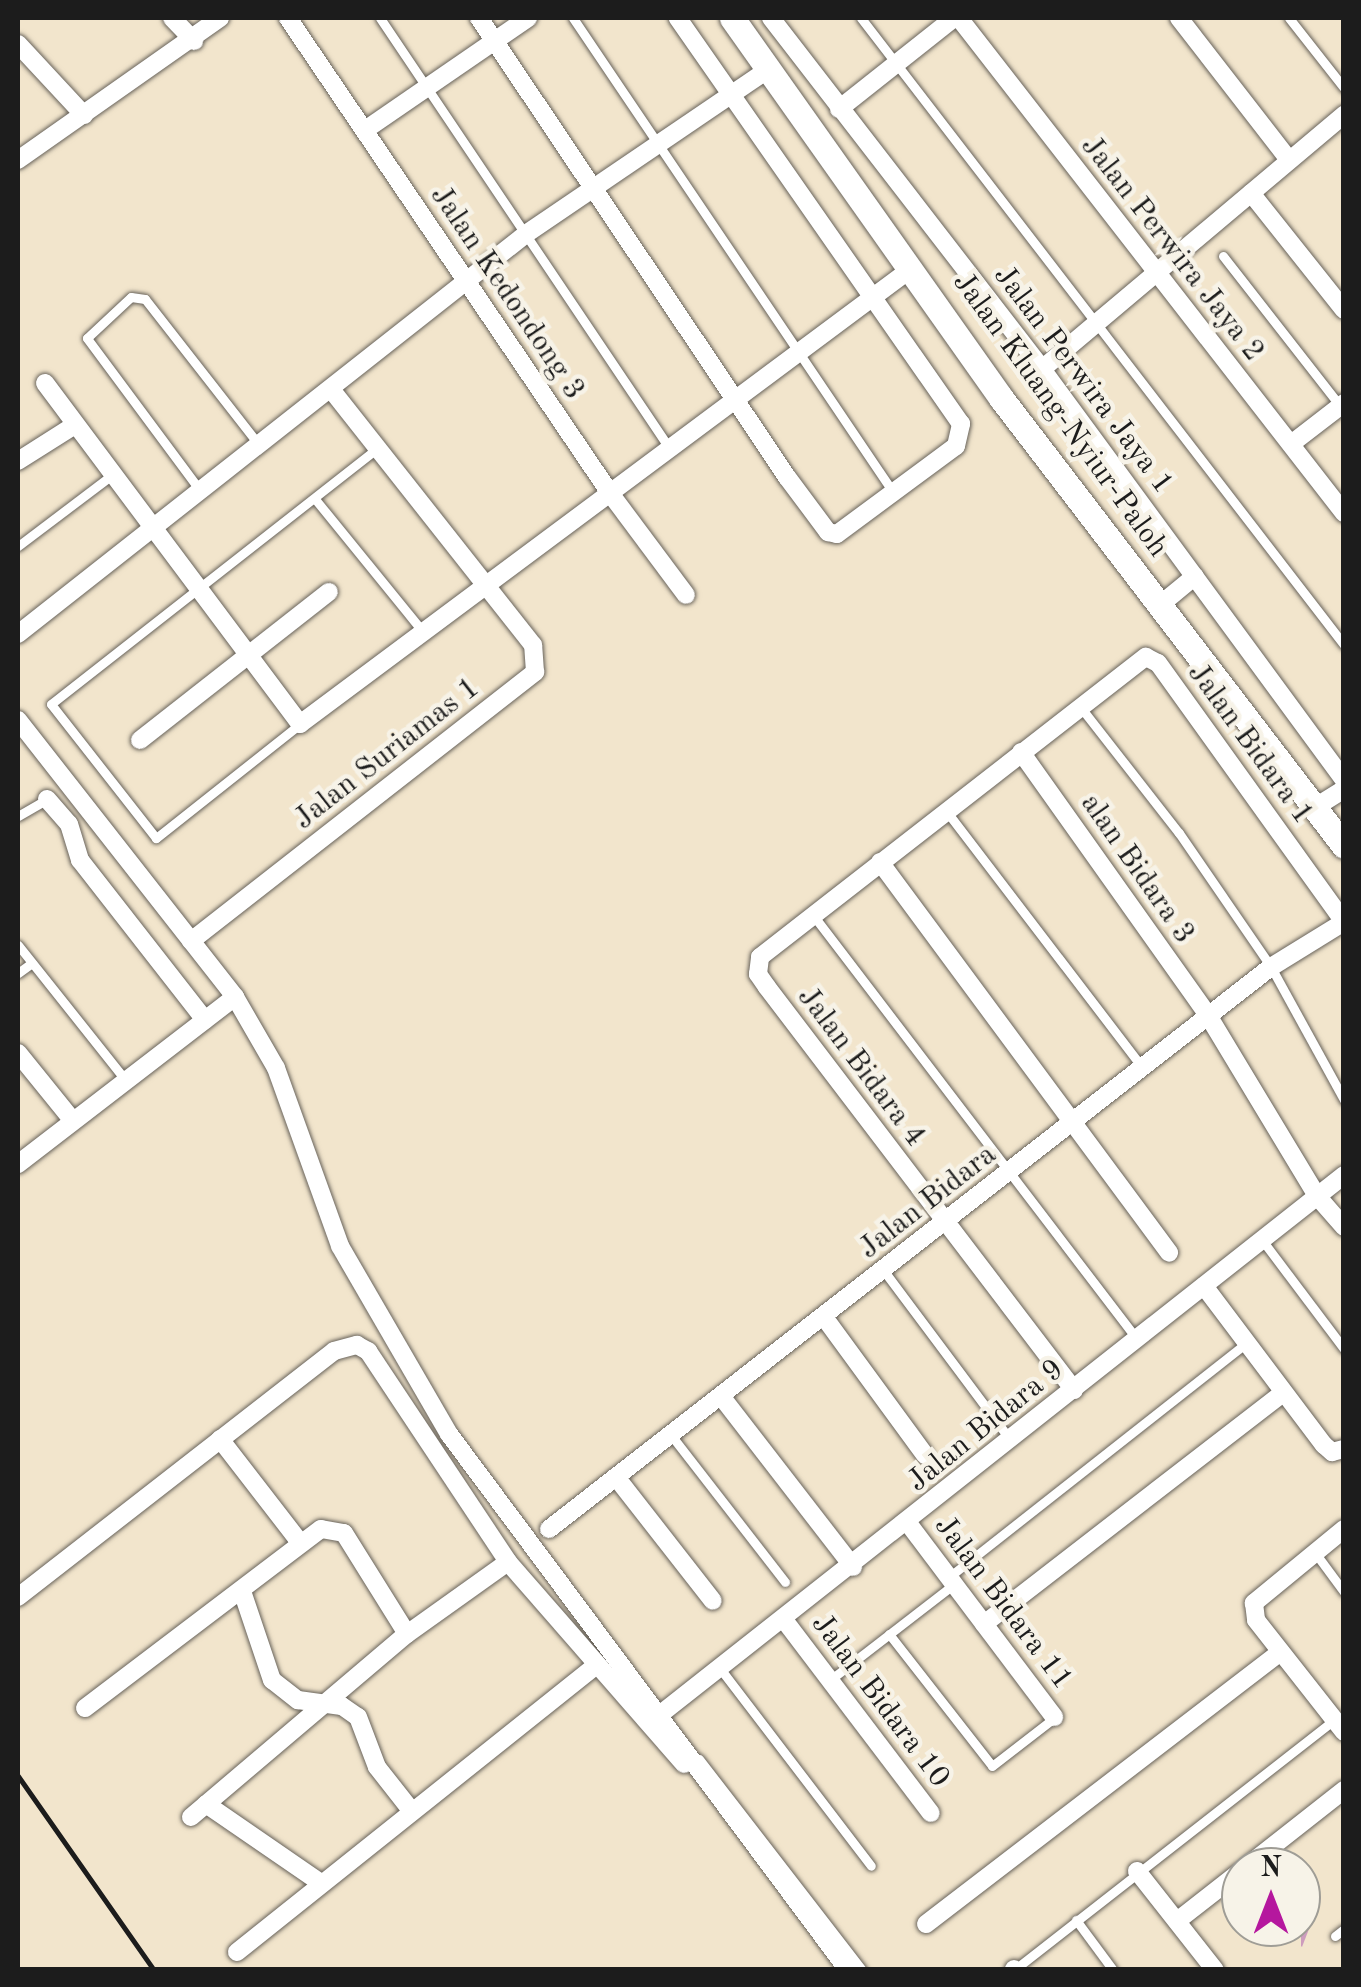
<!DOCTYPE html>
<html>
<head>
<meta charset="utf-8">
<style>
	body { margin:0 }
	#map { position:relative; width:1361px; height:1987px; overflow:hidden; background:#f2e5cc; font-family:"Old Standard TT",serif }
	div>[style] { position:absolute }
	.building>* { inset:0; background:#cd9cbd }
	.roads { filter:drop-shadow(0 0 2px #67625a) drop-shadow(0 0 2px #67625a) }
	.lane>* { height:9px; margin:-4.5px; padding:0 4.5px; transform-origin:4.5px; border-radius:4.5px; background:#fff }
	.street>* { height:18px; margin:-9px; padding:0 9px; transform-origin:9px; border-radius:9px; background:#fff }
	.secondary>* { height:25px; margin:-12.5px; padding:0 12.5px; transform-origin:12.5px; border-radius:12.5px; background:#fff }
	.rail>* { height:5px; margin:-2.5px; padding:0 2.5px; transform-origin:2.5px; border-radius:2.5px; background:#1c1c1c }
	span { translate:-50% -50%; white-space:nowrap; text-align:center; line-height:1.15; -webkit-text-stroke:9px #f7f3e8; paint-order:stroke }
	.street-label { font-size:30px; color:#1c1c1c }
	.frame { position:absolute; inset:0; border:20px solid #1c1c1c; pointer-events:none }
	.north { position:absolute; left:1221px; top:1847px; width:100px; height:100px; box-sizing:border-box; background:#f7f3e8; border:2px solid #9f9d96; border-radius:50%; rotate:0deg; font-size:28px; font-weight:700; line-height:40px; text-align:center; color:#1c1c1c }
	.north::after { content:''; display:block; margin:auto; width:35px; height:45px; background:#b5179e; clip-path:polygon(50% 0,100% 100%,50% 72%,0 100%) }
</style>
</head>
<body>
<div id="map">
	<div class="building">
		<div style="clip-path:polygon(1301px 1890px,1321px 1898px,1302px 1947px,1301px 1946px)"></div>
	</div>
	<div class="roads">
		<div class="lane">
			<div style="left:380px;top:18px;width:519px;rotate:56.07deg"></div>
			<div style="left:573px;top:18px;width:572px;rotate:55.98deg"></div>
			<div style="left:861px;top:18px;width:791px;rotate:52.39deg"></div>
			<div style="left:1289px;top:18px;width:89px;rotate:51.8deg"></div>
			<div style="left:1223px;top:256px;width:190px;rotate:52deg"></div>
			<div style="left:199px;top:489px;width:188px;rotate:-126.6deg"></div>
			<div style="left:87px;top:338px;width:60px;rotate:-43deg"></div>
			<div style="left:131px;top:297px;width:14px;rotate:8deg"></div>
			<div style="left:145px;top:299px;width:185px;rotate:52deg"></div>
			<div style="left:315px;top:499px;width:171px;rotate:50.9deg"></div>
			<div style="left:18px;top:546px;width:118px;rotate:-37.1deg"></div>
			<div style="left:1082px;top:709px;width:157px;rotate:52deg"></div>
			<div style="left:1179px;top:833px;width:163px;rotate:55.5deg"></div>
			<div style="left:1271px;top:967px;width:152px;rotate:61.2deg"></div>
			<div style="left:300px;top:724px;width:184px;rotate:141.6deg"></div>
			<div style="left:156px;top:838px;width:170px;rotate:-128.1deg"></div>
			<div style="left:51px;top:704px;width:415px;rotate:-38.1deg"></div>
			<div style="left:947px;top:812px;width:320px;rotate:52.6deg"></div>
			<div style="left:18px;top:816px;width:34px;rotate:-30deg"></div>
			<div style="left:813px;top:915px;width:532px;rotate:52.63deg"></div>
			<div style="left:18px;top:945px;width:174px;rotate:51.5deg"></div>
			<div style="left:18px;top:973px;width:17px;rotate:-36deg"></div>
			<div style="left:1262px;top:1240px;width:136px;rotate:53deg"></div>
			<div style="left:884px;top:1271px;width:212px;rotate:53.2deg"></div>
			<div style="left:671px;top:1435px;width:186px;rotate:52.2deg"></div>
			<div style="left:1316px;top:1554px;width:47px;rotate:53.6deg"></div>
			<div style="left:949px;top:1577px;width:377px;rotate:-38.2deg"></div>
			<div style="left:889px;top:1634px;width:167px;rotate:52deg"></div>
			<div style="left:992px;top:1766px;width:78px;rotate:-37.7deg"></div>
			<div style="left:722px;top:1671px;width:245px;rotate:52.6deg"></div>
			<div style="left:830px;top:1680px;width:157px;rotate:-37.7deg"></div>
			<div style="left:699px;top:1759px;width:267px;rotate:52.3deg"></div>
			<div style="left:1076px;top:1920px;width:62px;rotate:53.5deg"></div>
			<div style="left:1335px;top:1936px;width:11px;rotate:-38deg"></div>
			<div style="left:1014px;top:1970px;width:406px;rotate:-38deg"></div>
		</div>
		<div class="street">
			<div style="left:172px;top:18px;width:32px;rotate:46deg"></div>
			<div style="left:288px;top:18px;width:574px;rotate:55.87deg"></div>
			<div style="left:610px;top:493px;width:127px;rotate:53.3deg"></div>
			<div style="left:479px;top:18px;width:553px;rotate:56.14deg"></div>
			<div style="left:787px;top:477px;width:69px;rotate:53.3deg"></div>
			<div style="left:828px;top:532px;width:9px;rotate:13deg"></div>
			<div style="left:837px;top:534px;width:148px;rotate:-36.5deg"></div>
			<div style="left:956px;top:446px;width:23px;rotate:-77deg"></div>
			<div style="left:961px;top:424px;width:495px;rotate:-124.9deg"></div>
			<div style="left:771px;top:18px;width:443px;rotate:52.3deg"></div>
			<div style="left:1042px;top:369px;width:510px;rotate:53.69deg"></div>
			<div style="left:959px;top:18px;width:627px;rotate:52.13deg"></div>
			<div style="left:1179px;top:18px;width:180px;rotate:52.2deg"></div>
			<div style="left:18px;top:44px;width:97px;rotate:47.1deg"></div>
			<div style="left:839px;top:109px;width:147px;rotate:-38.4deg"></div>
			<div style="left:365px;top:130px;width:198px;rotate:-34.5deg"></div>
			<div style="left:18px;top:160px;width:247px;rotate:-35.1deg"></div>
			<div style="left:1251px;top:193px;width:149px;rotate:51.5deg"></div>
			<div style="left:1042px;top:369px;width:395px;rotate:-40.1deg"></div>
			<div style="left:45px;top:383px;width:426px;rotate:53.2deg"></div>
			<div style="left:300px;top:724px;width:763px;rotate:-36.69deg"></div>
			<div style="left:1291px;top:444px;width:67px;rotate:-37.7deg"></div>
			<div style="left:18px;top:461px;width:67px;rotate:-32.3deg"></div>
			<div style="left:1160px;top:605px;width:45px;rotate:-39.6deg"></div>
			<div style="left:18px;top:634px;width:647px;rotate:-38.22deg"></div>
			<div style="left:526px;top:234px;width:295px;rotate:-34.2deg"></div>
			<div style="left:18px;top:720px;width:352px;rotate:51.9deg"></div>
			<div style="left:235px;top:997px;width:82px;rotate:60deg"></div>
			<div style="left:276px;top:1068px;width:189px;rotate:70.2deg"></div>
			<div style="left:340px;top:1246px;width:217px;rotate:59.9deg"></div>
			<div style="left:449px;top:1434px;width:668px;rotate:53.34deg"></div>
			<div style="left:140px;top:740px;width:240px;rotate:-38.1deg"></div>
			<div style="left:1021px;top:752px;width:325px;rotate:54.6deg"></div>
			<div style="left:1209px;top:1017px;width:209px;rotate:58.9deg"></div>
			<div style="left:1317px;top:1196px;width:41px;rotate:48.9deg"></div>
			<div style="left:47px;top:799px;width:33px;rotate:49deg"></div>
			<div style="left:69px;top:824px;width:38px;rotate:73deg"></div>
			<div style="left:80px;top:860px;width:203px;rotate:52deg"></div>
			<div style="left:1314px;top:808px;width:36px;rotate:-32deg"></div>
			<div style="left:880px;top:862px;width:486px;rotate:53.5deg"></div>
			<div style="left:191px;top:941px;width:437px;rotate:-38deg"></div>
			<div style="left:535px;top:672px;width:27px;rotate:-94deg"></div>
			<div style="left:533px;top:645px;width:326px;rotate:-128.3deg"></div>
			<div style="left:18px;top:1053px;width:87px;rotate:51deg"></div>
			<div style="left:18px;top:1164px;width:274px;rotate:-37.6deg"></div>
			<div style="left:1204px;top:1286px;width:199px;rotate:53deg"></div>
			<div style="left:1324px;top:1445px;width:11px;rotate:41deg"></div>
			<div style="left:1332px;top:1452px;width:12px;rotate:-14deg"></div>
			<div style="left:824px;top:1317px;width:171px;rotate:53.8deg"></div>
			<div style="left:1074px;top:1390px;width:507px;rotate:-127.3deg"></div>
			<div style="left:767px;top:987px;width:16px;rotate:-125deg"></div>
			<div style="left:758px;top:974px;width:17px;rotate:-83deg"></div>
			<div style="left:760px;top:957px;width:489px;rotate:-37.9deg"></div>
			<div style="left:1146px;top:657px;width:13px;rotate:27deg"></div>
			<div style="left:1158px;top:663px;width:319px;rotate:54.3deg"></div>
			<div style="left:721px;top:1396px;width:216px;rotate:52.3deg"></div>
			<div style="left:220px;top:1439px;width:128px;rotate:52.3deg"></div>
			<div style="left:616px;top:1477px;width:157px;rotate:52deg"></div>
			<div style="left:908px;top:1523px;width:243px;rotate:53deg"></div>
			<div style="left:549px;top:1529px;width:915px;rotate:-37.9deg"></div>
			<div style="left:1271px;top:967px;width:86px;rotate:-31.7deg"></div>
			<div style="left:1344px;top:1529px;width:117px;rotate:140.6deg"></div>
			<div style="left:1254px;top:1603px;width:17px;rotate:83deg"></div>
			<div style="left:1256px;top:1620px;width:142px;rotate:51.8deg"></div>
			<div style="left:242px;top:1591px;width:94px;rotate:71.4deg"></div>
			<div style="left:272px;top:1680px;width:33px;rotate:38deg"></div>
			<div style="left:298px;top:1700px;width:44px;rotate:7.8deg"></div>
			<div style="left:342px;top:1706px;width:19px;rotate:35deg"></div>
			<div style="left:358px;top:1717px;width:53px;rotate:69.2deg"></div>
			<div style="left:377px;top:1767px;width:53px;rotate:51.8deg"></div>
			<div style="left:18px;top:1597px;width:400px;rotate:-37.9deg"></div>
			<div style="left:334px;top:1351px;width:24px;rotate:-15deg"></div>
			<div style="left:357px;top:1345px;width:13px;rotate:29deg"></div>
			<div style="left:368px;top:1351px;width:253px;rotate:56.4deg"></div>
			<div style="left:508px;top:1562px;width:268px;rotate:48.9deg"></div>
			<div style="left:785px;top:1621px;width:241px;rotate:52.8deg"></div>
			<div style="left:984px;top:1624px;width:378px;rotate:-37.7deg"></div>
			<div style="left:85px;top:1708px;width:296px;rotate:-37.2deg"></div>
			<div style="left:321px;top:1529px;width:23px;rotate:10deg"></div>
			<div style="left:344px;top:1533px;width:119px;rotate:58deg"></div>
			<div style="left:653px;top:1720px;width:880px;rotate:-38.26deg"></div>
			<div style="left:206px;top:1804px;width:140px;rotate:34.5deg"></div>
			<div style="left:191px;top:1817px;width:283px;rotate:-40.3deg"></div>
			<div style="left:407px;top:1634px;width:124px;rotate:-35.5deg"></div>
			<div style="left:1246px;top:1867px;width:125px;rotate:-38.2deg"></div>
			<div style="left:1137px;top:1871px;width:126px;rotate:51.8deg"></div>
			<div style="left:1177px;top:1921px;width:81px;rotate:-38deg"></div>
			<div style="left:926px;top:1924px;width:447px;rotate:-37.5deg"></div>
			<div style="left:237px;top:1952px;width:458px;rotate:-38.6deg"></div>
			<div style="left:1014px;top:1969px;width:1px;rotate:90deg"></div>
		</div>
		<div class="secondary">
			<div style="left:732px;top:18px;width:466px;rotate:54.7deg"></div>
			<div style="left:1001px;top:398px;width:564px;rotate:52.56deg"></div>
		</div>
	</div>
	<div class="rail">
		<div style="left:18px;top:1776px;width:237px;rotate:55deg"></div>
	</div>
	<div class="street-label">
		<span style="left:1172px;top:249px;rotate:52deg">Jalan Perwira Jaya 2</span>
		<span style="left:507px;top:293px;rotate:56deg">Jalan Kedondong 3</span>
		<span style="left:1083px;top:380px;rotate:53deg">Jalan Perwira Jaya 1</span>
		<span style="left:1060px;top:415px;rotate:54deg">Jalan Kluang-Nyiur-Paloh</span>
		<span style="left:1250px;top:744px;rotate:54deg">Jalan Bidara 1</span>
		<span style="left:387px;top:754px;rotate:-38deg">Jalan Suriamas 1</span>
		<span style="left:1137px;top:869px;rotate:55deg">alan Bidara 3</span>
		<span style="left:861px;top:1067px;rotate:53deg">Jalan Bidara 4</span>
		<span style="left:928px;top:1202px;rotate:-38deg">Jalan Bidara</span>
		<span style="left:986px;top:1426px;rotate:-39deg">Jalan Bidara 9</span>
		<span style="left:1003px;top:1603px;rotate:53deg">Jalan Bidara 11</span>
		<span style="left:880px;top:1701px;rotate:53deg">Jalan Bidara 10</span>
	</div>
	<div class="frame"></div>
	<div class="north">N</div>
</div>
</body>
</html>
